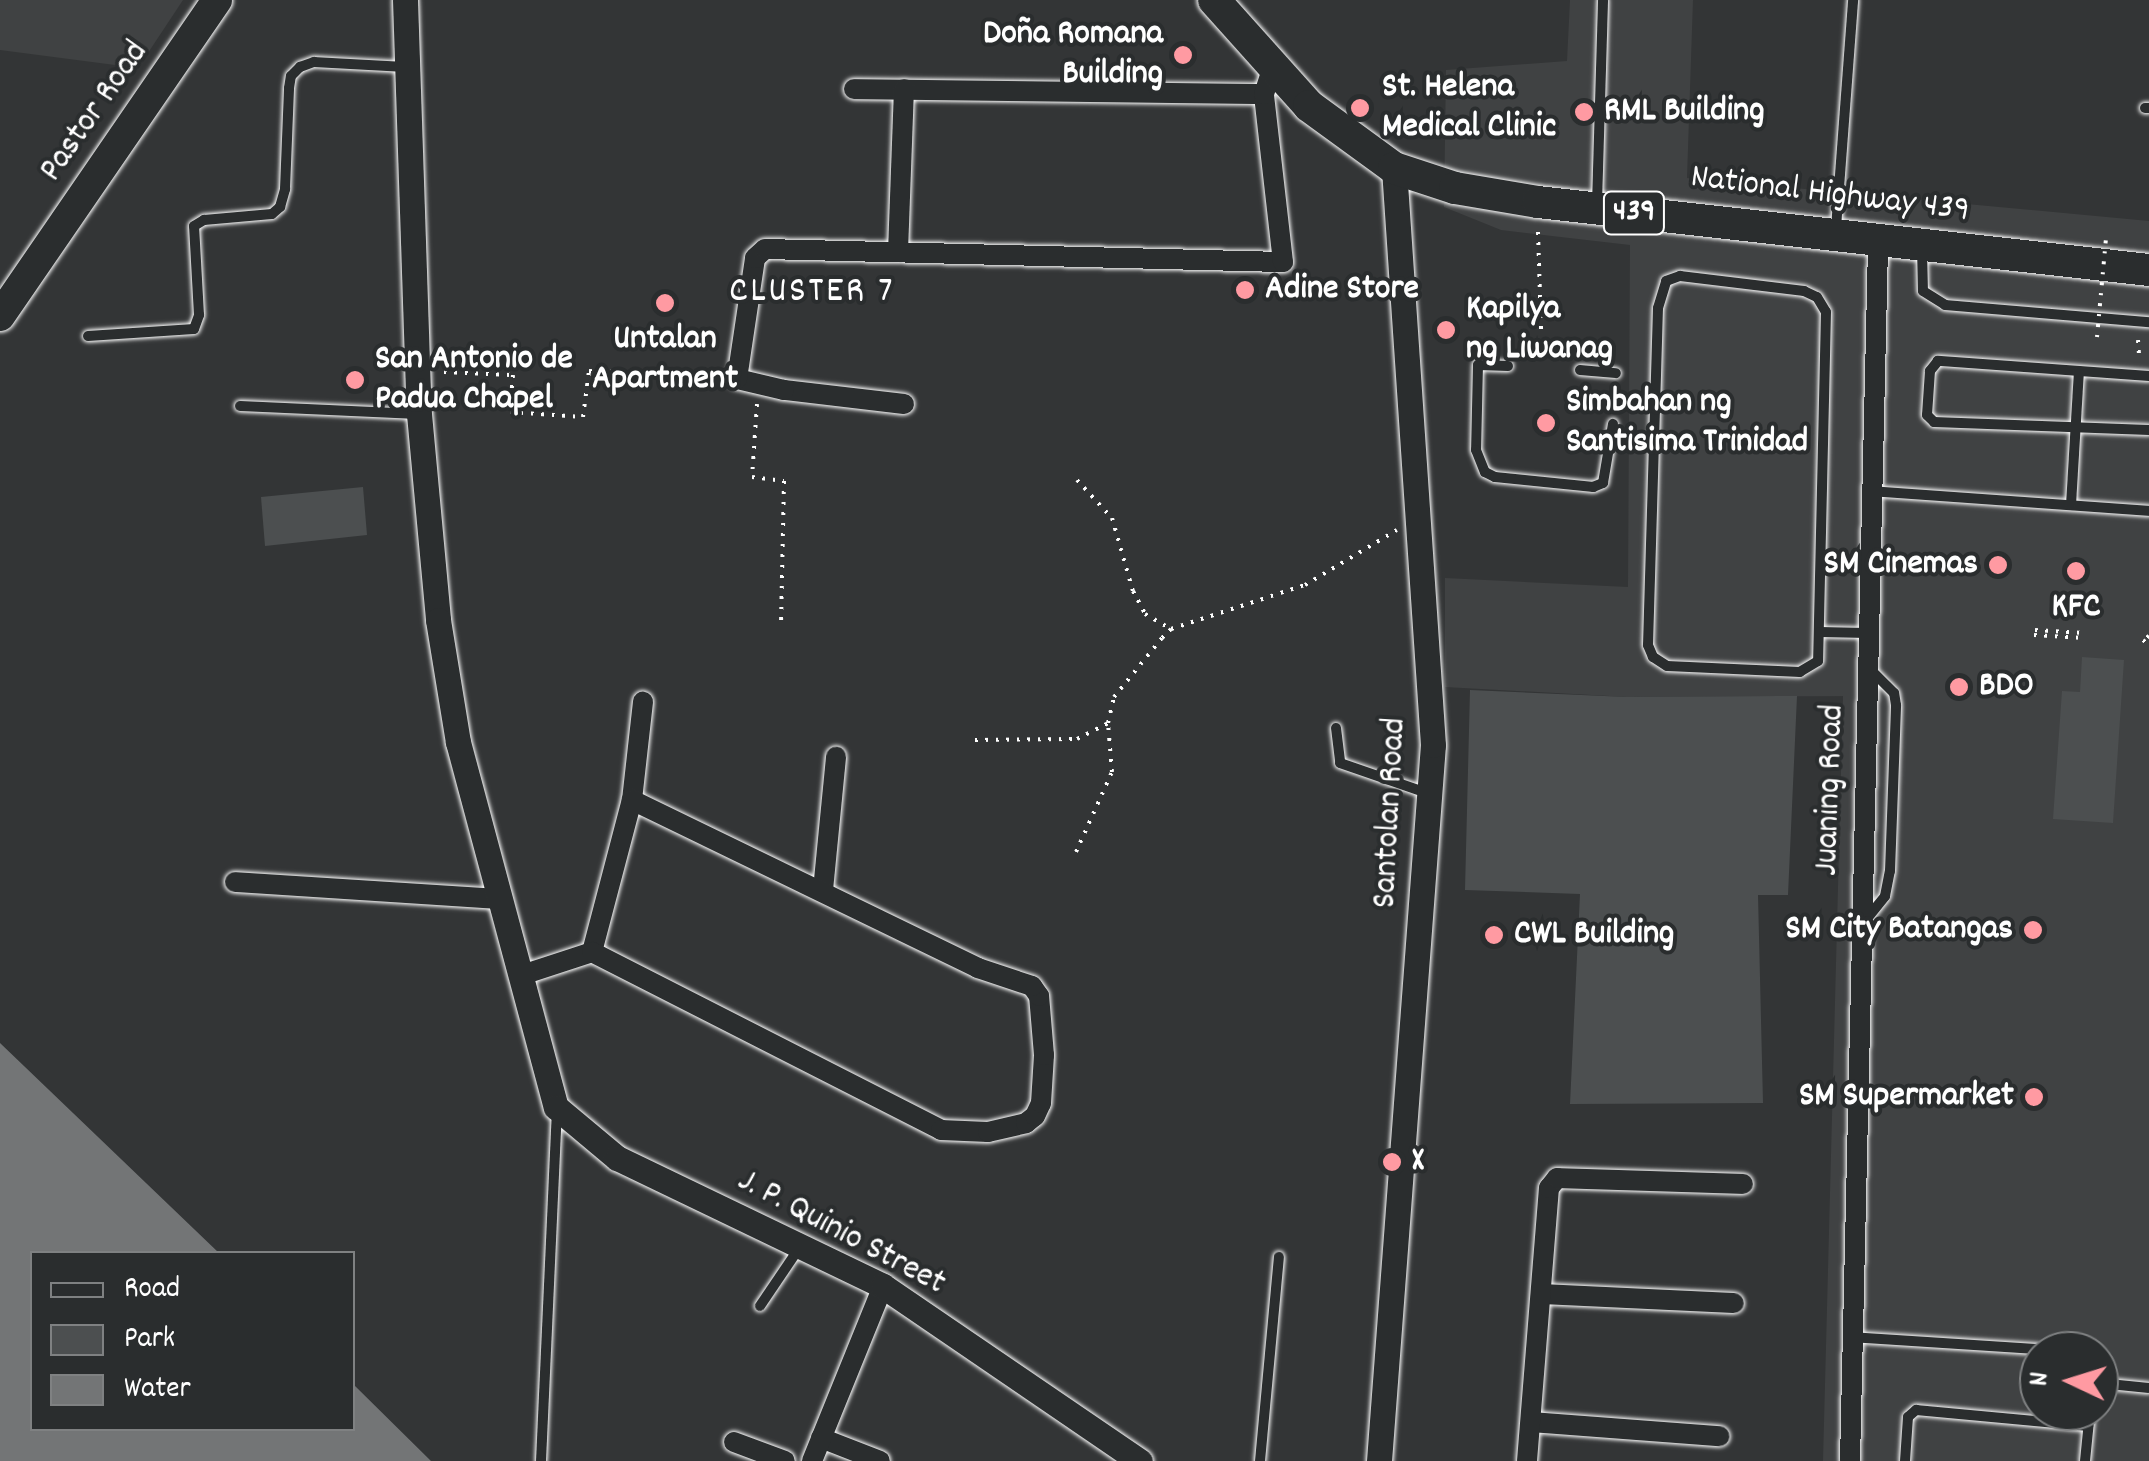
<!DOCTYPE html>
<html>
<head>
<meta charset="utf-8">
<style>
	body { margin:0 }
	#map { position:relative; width:2149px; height:1461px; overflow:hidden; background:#333536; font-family:Dekko,sans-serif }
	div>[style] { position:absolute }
	.built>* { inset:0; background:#404243 }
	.green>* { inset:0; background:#4c4f50 }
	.water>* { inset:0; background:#737576 }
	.path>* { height:4px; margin-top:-2px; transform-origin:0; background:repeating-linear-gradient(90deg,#fff 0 2.5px,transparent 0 10.5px) }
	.roads { filter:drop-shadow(0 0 2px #fff) drop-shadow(0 0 2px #fff) }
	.service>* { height:10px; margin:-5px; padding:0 5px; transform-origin:5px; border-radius:5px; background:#2a2d2e }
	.minor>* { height:20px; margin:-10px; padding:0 10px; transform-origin:10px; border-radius:10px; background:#2a2d2e }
	.tertiary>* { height:25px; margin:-12.5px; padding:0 12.5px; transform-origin:12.5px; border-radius:12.5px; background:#2a2d2e }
	.secondary>* { height:30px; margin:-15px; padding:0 15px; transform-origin:15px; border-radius:15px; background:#2a2d2e }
	.primary>* { height:32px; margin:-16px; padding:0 16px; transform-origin:16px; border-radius:16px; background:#2a2d2e }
	.path-bridge>* { height:4px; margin-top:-2px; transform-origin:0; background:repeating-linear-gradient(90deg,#fff 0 2.5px,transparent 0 10.5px) }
	.dots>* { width:28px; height:28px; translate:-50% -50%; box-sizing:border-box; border:5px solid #2a2d2e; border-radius:50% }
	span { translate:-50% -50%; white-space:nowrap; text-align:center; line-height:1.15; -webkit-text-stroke:8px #2a2d2e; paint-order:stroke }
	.shield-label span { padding:2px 8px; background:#2a2d2e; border:2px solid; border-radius:8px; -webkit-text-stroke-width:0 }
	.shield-label { font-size:32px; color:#fff; font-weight:700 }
	.poi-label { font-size:35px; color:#fff; font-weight:700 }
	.right { translate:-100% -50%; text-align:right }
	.left { translate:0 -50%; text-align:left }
	.street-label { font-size:35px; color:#fff }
	.neighbourhood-label { font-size:38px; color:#fff; letter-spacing:2.5px }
	.legend { position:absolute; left:30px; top:1251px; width:325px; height:180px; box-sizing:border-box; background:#2a2d2e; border:2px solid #7f8182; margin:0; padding:12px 18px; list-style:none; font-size:30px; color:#fff }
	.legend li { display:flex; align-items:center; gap:20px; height:50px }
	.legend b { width:50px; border:2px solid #7f8182 }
	.north { position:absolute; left:2019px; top:1331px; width:100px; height:100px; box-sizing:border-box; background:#2a2d2e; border:2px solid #7f8182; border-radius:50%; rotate:274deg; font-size:28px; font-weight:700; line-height:40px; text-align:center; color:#fff }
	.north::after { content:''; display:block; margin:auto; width:35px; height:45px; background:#ff9aa2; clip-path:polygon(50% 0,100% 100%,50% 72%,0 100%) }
</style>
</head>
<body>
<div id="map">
	<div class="built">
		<div style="clip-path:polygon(0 0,183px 0,138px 68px,0 50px)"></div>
		<div style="clip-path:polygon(evenodd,1570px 0,1693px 0,1687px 178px,2149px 221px,2149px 1461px,1823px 1461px,1843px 696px,1627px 697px,1445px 687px,1445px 578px,1628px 587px,1630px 245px,1501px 230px,1444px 207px,1446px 70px,1567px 61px,1570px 0,2039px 1351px,2099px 1351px,2099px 1411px,2039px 1411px,2039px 1351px)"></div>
	</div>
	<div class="green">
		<div style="clip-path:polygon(363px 487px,367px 535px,265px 546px,261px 497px)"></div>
		<div style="clip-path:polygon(2082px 657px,2124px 660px,2113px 823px,2053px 819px,2062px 691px,2080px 692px)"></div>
		<div style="clip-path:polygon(1470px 690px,1627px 697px,1797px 696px,1788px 895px,1758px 895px,1763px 1103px,1570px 1104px,1580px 894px,1465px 890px)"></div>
	</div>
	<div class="water">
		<div style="clip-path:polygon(0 1043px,219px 1253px,32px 1254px,32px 1428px,352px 1428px,353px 1384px,431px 1461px,0 1461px)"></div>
	</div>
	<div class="path">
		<div style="left:1538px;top:232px;width:98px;rotate:88.2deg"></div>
		<div style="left:2138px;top:340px;width:14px;rotate:86deg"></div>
		<div style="left:444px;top:372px;width:69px;rotate:2.5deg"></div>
		<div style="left:513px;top:375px;width:37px;rotate:95deg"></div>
		<div style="left:510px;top:412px;width:73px;rotate:3.9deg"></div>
		<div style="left:583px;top:417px;width:46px;rotate:-82.6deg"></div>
		<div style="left:589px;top:371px;width:25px;rotate:2deg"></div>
		<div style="left:757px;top:404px;width:73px;rotate:93.9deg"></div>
		<div style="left:752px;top:477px;width:32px;rotate:7deg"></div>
		<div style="left:784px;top:481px;width:143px;rotate:91.2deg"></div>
		<div style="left:1077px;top:480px;width:52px;rotate:47.4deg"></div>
		<div style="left:1112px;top:518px;width:76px;rotate:74deg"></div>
		<div style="left:1133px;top:591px;width:26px;rotate:62deg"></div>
		<div style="left:1145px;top:614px;width:30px;rotate:30deg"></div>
		<div style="left:2035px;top:630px;width:49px;rotate:3.5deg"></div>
		<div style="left:2034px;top:635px;width:50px;rotate:3.4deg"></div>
		<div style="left:2149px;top:636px;width:7px;rotate:146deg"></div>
		<div style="left:2143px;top:640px;width:8px;rotate:40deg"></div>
		<div style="left:975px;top:740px;width:102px;rotate:-0.6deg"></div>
		<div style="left:1077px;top:739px;width:35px;rotate:-27deg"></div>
		<div style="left:1076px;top:852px;width:88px;rotate:-65.8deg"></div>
		<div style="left:1112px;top:772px;width:49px;rotate:-94.7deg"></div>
		<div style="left:1108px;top:723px;width:27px;rotate:-77deg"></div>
		<div style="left:1114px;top:697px;width:76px;rotate:-50.9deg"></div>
		<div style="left:1162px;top:638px;width:13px;rotate:-45deg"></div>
		<div style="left:1171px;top:629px;width:141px;rotate:-18.2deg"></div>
		<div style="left:1305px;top:585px;width:107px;rotate:-30.9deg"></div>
	</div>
	<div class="roads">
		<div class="service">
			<div style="left:2145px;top:108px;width:4px"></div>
			<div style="left:1597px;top:204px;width:204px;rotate:-88.3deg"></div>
			<div style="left:1836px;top:228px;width:229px;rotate:-85.7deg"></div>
			<div style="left:1922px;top:248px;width:43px;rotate:88.7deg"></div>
			<div style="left:1923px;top:291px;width:26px;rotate:32deg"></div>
			<div style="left:1945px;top:305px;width:205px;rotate:4.8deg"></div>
			<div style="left:1680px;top:276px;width:125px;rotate:6.9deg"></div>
			<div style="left:1804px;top:291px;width:14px;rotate:25deg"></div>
			<div style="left:1817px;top:297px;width:17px;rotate:59deg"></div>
			<div style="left:1826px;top:312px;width:349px;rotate:91.3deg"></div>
			<div style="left:1818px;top:661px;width:21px;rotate:149deg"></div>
			<div style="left:1800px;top:672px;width:133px;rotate:-177.4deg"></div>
			<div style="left:1667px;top:666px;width:17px;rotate:-147deg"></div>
			<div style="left:1653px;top:657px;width:13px;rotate:-113deg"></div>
			<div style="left:1648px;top:645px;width:337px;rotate:-88.3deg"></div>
			<div style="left:1658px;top:308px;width:28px;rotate:-73deg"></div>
			<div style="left:1666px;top:281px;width:15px;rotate:-20deg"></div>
			<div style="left:88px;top:336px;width:106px;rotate:-3.8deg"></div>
			<div style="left:194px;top:329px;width:15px;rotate:-70deg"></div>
			<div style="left:199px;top:315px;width:89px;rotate:-93.2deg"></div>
			<div style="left:194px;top:226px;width:12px;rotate:-31deg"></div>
			<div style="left:204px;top:220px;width:68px;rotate:-5deg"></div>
			<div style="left:272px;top:214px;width:11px;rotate:-41deg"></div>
			<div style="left:280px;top:207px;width:19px;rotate:-74deg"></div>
			<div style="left:285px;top:189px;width:101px;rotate:-87.7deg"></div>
			<div style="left:289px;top:88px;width:12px;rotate:-81deg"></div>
			<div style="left:291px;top:76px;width:13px;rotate:-45deg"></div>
			<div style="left:300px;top:67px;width:15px;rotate:-20deg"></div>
			<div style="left:314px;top:62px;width:91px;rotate:3.1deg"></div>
			<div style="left:1508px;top:366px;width:30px;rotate:-178deg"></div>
			<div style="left:1478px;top:365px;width:85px;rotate:91.3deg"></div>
			<div style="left:1476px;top:450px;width:24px;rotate:68deg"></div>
			<div style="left:1485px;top:472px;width:11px;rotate:27deg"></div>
			<div style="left:1495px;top:477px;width:99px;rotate:5.8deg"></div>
			<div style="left:1593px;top:487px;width:11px;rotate:-22deg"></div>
			<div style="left:1603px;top:483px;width:60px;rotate:-80.4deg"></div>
			<div style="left:1580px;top:370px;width:36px;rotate:5deg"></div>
			<div style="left:2149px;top:376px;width:212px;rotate:-175.9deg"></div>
			<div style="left:1938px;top:361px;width:13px;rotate:129deg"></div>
			<div style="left:1930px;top:371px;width:44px;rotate:93.9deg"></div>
			<div style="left:1927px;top:415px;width:10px;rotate:45deg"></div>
			<div style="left:1934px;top:422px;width:215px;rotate:2.1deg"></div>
			<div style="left:240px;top:406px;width:178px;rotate:2.6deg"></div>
			<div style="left:1871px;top:491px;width:279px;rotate:4.1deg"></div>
			<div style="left:2071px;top:505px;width:134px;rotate:-86.6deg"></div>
			<div style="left:1820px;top:632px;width:47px;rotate:1.2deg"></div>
			<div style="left:1336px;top:728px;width:35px;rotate:83deg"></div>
			<div style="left:1340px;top:763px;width:95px;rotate:19deg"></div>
			<div style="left:1865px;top:921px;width:32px;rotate:-51deg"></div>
			<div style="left:1885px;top:896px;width:25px;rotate:-79deg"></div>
			<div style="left:1890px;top:871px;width:166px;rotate:-87.9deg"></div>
			<div style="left:1896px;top:705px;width:12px;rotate:-99deg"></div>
			<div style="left:1894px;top:693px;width:33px;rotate:-135deg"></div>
			<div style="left:760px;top:1306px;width:71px;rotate:-55.9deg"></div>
			<div style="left:1851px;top:1337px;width:188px;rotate:3.7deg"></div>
			<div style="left:2099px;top:1383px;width:50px;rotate:5.7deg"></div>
			<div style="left:541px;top:1461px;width:348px;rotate:-87.4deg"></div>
			<div style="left:1260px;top:1461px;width:205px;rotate:-84.7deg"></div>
			<div style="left:1905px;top:1461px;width:44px;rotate:-86.1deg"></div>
			<div style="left:1908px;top:1417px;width:11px;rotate:-41deg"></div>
			<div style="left:1916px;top:1410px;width:173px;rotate:5.3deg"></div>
			<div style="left:2085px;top:1461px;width:50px;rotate:-84.3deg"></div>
		</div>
		<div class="minor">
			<div style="left:854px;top:89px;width:410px;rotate:0.7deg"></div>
			<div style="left:898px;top:252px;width:163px;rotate:-87.9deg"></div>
			<div style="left:904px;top:404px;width:121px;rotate:-173.3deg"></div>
			<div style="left:784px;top:390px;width:48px;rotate:-166.8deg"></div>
			<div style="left:737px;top:379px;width:122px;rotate:-81.5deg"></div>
			<div style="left:755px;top:258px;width:13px;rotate:-42deg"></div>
			<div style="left:765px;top:249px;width:518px;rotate:1.44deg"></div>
			<div style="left:1283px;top:262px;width:169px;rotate:-96.5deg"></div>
			<div style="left:1264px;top:94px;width:26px;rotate:-72deg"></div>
			<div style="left:235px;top:882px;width:266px;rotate:3.7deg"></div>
			<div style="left:823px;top:890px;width:134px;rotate:-84.4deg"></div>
			<div style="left:592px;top:952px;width:157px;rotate:-75.3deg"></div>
			<div style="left:632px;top:800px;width:99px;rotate:-83.6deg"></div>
			<div style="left:522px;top:975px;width:74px;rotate:-18.2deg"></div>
			<div style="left:592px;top:952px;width:392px;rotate:27deg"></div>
			<div style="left:941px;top:1130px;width:47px;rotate:2.4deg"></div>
			<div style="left:988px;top:1132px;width:39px;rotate:-13deg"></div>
			<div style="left:1026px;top:1123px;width:11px;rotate:-38deg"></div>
			<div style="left:1035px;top:1116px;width:14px;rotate:-65deg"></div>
			<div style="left:1041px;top:1103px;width:48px;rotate:-86.4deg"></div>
			<div style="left:1044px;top:1055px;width:59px;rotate:-94.8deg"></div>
			<div style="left:1039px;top:996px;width:12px;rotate:-125deg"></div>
			<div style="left:1032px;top:986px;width:57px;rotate:-161.6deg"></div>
			<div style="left:978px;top:968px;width:385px;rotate:-154.1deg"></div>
			<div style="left:1541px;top:1294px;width:193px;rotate:2.7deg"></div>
			<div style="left:1531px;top:1422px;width:189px;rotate:4.3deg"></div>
			<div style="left:821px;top:1438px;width:63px;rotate:21.3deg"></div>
			<div style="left:734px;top:1442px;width:54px;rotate:20.4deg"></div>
			<div style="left:812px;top:1461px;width:189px;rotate:-67.9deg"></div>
			<div style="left:1527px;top:1461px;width:274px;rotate:-85.4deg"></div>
			<div style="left:1549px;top:1188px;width:13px;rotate:-51deg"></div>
			<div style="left:1557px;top:1178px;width:186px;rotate:1.8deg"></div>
			<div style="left:1850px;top:1461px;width:1219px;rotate:-88.68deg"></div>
		</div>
		<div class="tertiary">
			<div style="left:405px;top:0;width:414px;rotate:88.1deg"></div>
			<div style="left:419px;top:414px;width:207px;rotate:84.7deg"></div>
			<div style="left:438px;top:620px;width:124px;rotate:80.7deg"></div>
			<div style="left:458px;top:742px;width:378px;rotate:75deg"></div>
			<div style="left:556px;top:1107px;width:80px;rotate:39.9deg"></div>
			<div style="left:617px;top:1158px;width:295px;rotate:25.7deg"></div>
			<div style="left:883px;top:1286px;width:311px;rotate:34.3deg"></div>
			<div style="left:1379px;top:1461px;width:718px;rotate:-85.69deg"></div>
			<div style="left:1433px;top:745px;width:578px;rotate:-93.87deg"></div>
		</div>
		<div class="secondary">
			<div style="left:0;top:316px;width:383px;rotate:-55.5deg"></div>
		</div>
		<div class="primary">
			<div style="left:1214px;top:0;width:142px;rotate:48.1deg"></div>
			<div style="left:1309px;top:106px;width:105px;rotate:36.1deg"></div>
			<div style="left:1394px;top:168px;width:64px;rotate:18.2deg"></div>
			<div style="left:1455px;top:188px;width:84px;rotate:9.6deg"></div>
			<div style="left:1538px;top:202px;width:615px;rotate:6.35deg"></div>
		</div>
	</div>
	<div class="path-bridge">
		<div style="left:2097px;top:337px;width:98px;rotate:-84.8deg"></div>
	</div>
	<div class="dots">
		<div style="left:1183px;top:55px;background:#ff9aa2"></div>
		<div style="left:1360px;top:108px;background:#ff9aa2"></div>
		<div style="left:1584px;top:112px;background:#ff9aa2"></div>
		<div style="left:1245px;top:290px;background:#ff9aa2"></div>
		<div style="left:665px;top:303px;background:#ff9aa2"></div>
		<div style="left:1446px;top:330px;background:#ff9aa2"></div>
		<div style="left:355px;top:380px;background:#ff9aa2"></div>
		<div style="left:1546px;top:423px;background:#ff9aa2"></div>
		<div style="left:1998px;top:565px;background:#ff9aa2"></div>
		<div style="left:2076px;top:571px;background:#ff9aa2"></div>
		<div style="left:1959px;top:687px;background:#ff9aa2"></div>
		<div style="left:2033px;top:930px;background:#ff9aa2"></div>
		<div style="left:1494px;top:935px;background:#ff9aa2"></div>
		<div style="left:2034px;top:1097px;background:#ff9aa2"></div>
		<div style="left:1392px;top:1162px;background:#ff9aa2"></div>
	</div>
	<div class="shield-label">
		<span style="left:1634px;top:213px">439</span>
	</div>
	<div class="poi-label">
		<span class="right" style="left:1163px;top:55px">Doña Romana<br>Building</span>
		<span class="left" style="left:1382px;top:108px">St. Helena<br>Medical Clinic</span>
		<span class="left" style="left:1604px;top:112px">RML Building</span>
		<span class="left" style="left:1265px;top:290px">Adine Store</span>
		<span class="left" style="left:1466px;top:330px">Kapilya<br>ng Liwanag</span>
		<span style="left:665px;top:360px">Untalan<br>Apartment</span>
		<span class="left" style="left:375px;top:380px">San Antonio de<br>Padua Chapel</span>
		<span class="left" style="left:1566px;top:423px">Simbahan ng<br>Santisima Trinidad</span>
		<span class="right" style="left:1978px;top:565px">SM Cinemas</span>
		<span style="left:2076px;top:608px">KFC</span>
		<span class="left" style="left:1979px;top:687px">BDO</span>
		<span class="right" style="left:2013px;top:930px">SM City Batangas</span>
		<span class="left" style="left:1514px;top:935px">CWL Building</span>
		<span class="right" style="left:2014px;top:1097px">SM Supermarket</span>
		<span class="left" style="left:1412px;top:1162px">X</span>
	</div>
	<div class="street-label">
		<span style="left:95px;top:112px;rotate:-55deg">Pastor Road</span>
		<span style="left:1830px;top:195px;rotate:7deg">National Highway 439</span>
		<span style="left:1831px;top:790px;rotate:-88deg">Juaning Road</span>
		<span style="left:1391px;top:813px;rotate:-87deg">Santolan Road</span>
		<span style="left:841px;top:1233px;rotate:28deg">J. P. Quinio Street</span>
	</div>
	<div class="neighbourhood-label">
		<span style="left:812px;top:293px">CLUSTER 7</span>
	</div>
	<ul class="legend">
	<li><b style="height:12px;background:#2a2d2e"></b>Road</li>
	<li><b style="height:28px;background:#4c4f50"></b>Park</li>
	<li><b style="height:28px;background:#737576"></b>Water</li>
	</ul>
	<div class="north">N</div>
</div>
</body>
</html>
